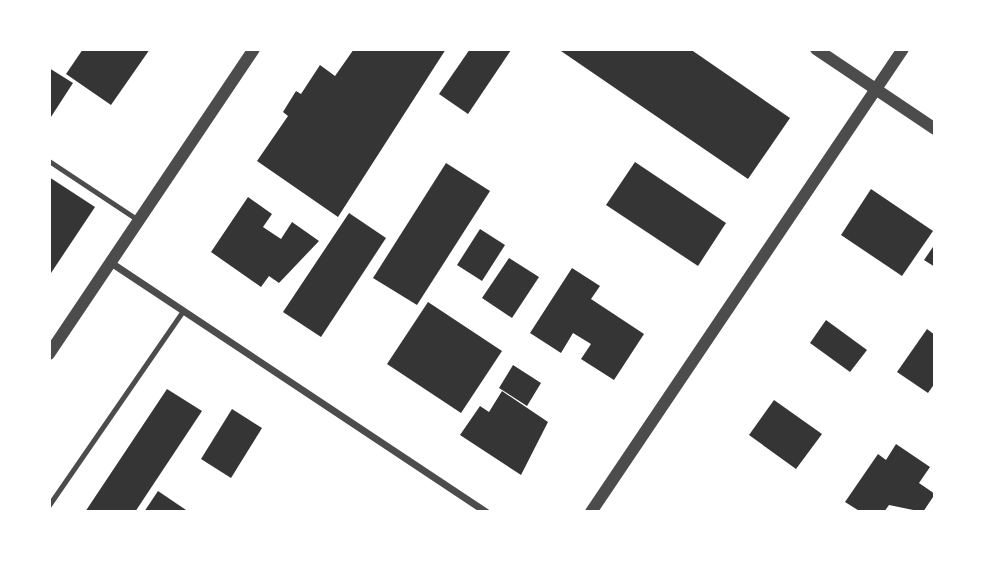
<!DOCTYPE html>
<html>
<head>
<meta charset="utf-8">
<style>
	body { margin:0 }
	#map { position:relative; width:984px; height:561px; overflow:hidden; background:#fff; font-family:"Asap Condensed",sans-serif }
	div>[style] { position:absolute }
	.building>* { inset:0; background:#353535 }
	.service>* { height:5px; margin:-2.5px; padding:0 2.5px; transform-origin:2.5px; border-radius:2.5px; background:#4c4c4c }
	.minor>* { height:7px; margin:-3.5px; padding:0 3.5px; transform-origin:3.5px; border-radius:3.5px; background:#4c4c4c }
	.tertiary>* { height:12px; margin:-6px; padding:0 6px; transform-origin:6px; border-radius:6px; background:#4c4c4c }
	span { translate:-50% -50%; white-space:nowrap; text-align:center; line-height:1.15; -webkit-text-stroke:5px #fff; paint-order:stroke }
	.frame { position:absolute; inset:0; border:51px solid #fff; pointer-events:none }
</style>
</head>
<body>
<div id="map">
	<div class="building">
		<div style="clip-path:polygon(83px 49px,150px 49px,111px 105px,66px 74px)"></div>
		<div style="clip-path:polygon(354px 49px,446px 49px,338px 217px,257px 161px,288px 116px,283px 112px,296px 91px,301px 94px,320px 65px,335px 76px)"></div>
		<div style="clip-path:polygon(470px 49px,511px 50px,468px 114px,439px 94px)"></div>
		<div style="clip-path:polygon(558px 49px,690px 49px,790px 118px,748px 179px)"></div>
		<div style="clip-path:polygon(49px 68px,73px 83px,49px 120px)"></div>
		<div style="clip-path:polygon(635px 162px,726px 223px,698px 266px,606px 205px)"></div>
		<div style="clip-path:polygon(446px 163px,490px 191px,417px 305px,373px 278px)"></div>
		<div style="clip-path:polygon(49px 177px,95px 207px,49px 276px)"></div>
		<div style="clip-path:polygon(871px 189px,933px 231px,902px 276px,841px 235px)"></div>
		<div style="clip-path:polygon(248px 197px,272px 214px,263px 227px,281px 239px,292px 222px,319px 241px,279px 283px,269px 276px,261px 287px,211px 252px)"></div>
		<div style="clip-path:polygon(349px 213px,386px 238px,321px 337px,283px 312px)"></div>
		<div style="clip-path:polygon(480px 229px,505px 245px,482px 281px,457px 265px)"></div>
		<div style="clip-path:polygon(935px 244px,935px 267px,924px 260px)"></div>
		<div style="clip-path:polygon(509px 258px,539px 277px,512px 318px,482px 298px)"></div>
		<div style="clip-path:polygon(572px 268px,600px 286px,591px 299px,644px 334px,614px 380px,581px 359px,591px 344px,573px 333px,561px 353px,530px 333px)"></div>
		<div style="clip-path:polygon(428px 302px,502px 351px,461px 413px,387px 364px)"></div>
		<div style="clip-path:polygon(826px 320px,867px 350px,850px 372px,810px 343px)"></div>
		<div style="clip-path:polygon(927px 329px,935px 335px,935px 383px,928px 393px,897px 372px)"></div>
		<div style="clip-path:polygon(513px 365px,541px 383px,527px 406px,499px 388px)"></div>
		<div style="clip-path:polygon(167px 389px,202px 411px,135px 512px,85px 512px)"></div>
		<div style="clip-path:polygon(502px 391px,548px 422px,521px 475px,460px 435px,480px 406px,489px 412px)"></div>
		<div style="clip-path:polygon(774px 400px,822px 434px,796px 469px,749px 435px)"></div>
		<div style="clip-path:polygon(232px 409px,262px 428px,231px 478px,201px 459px)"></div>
		<div style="clip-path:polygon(896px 444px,930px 467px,919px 483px,935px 494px,923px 512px,889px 505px,884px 512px,861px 512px,845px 502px,878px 454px,886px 460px)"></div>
		<div style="clip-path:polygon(158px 491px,189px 512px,144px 512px)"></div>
	</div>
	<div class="service">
		<div style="left:49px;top:161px;width:107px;rotate:33.5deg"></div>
		<div style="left:49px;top:505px;width:236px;rotate:-55.4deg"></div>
	</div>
	<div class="minor">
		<div style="left:110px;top:262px;width:452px;rotate:33.6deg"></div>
	</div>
	<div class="tertiary">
		<div style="left:816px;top:49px;width:143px;rotate:33.9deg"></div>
		<div style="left:49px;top:354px;width:367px;rotate:-56.1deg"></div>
		<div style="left:591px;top:512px;width:558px;rotate:-56.03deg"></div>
	</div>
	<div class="frame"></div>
</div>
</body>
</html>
